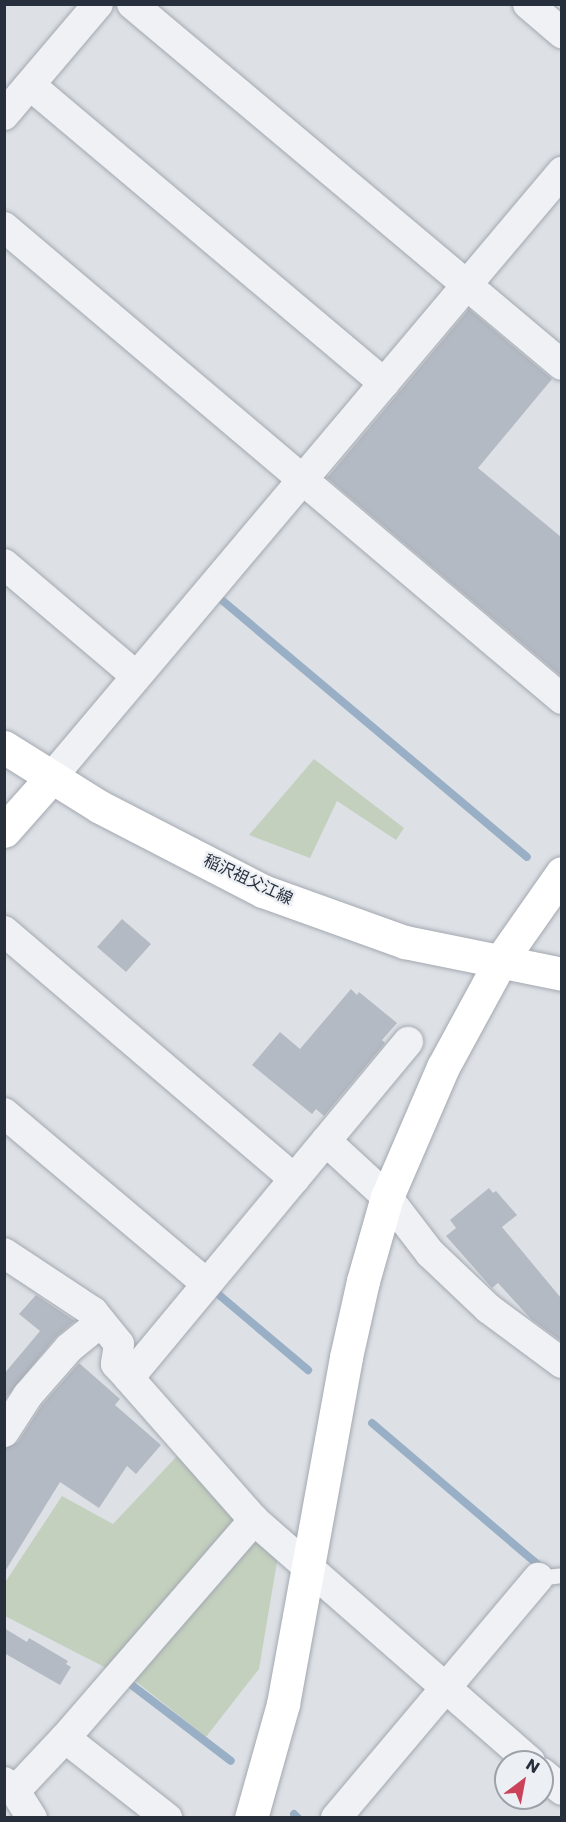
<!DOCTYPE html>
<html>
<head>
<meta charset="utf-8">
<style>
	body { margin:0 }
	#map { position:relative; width:566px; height:1822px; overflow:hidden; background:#dde1e6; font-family:Poppins,"Noto Sans JP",sans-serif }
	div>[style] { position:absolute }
	.green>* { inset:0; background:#c3d0be }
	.stream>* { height:8px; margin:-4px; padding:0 4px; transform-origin:4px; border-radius:4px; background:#98afc6 }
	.building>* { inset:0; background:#b4bac3 }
	.roads { filter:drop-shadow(0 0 2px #a3a8b0) drop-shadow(0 0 2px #a3a8b0) }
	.lane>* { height:15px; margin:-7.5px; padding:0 7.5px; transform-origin:7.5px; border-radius:7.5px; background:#eff1f5 }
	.street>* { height:30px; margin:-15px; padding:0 15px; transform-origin:15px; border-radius:15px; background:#eff1f5 }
	.secondary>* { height:33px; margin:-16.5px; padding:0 16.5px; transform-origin:16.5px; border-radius:16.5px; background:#fff }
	span { translate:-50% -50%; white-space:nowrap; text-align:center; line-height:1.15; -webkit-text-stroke:4.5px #eceff4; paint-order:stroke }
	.street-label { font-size:16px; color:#272f3c }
	.frame { position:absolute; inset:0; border:6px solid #272f3c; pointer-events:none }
	.north { position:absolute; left:494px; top:1750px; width:60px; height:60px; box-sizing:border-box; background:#eceff4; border:2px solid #9da2aa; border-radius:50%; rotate:32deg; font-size:16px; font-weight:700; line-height:24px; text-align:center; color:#272f3c }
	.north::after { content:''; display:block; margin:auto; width:21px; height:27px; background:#cb4259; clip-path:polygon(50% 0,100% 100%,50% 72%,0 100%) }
</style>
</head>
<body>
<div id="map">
	<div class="green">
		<div style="clip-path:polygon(314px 759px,404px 828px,396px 840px,337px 801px,310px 858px,249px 835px)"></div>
		<div style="clip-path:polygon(177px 1456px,235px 1518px,235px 1527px,112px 1671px,5px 1616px,4px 1584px,62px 1496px,113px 1524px)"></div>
		<div style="clip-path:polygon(256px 1531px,279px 1550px,259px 1669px,206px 1737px,129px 1676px)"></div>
	</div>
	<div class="stream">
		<div style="left:217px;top:596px;width:405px;rotate:40.1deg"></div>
		<div style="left:218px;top:1294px;width:118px;rotate:40.2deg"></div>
		<div style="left:372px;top:1423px;width:218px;rotate:40.5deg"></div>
		<div style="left:129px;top:1683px;width:128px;rotate:37.4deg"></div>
		<div style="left:294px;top:1814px;width:6px;rotate:45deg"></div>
	</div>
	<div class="building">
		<div style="clip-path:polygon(469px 309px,552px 379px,478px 468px,561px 537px,561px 676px,327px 478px)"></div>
		<div style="clip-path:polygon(122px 919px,151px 944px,126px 972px,97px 947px)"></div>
		<div style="clip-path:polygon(351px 989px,357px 995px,359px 992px,397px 1023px,382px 1040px,385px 1043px,324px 1116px,316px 1109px,312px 1114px,252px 1065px,280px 1032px,300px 1049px)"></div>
		<div style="clip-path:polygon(489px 1188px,493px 1193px,496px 1191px,517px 1215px,502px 1227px,561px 1298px,561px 1341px,531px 1319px,498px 1283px,492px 1288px,446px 1236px,456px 1228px,450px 1220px)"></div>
		<div style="clip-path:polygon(36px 1295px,75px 1321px,56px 1337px,4px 1400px,4px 1374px,40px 1331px,19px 1314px)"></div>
		<div style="clip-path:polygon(79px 1363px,120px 1399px,115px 1405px,161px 1445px,136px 1474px,127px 1466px,99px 1508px,60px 1482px,4px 1573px,4px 1449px,18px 1442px,42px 1405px)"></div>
		<div style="clip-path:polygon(4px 1628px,27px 1642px,29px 1638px,68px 1661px,66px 1664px,71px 1667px,60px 1685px,4px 1653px)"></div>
	</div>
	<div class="roads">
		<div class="lane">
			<div style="left:538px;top:1578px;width:24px;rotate:-7deg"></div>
		</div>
		<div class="street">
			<div style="left:132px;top:4px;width:561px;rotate:40.01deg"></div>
			<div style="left:528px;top:4px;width:45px;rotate:40.5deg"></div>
			<div style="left:30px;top:85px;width:463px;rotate:40.1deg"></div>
			<div style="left:4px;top:115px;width:145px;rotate:-49.7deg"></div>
			<div style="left:4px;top:227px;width:731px;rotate:40.23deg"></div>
			<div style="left:4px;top:564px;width:173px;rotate:40.3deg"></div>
			<div style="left:51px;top:778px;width:793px;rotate:-49.86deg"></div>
			<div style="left:4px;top:931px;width:382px;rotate:40.5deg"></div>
			<div style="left:4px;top:1113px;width:265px;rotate:40.1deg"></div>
			<div style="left:326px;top:1141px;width:83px;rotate:42.6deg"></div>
			<div style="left:387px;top:1197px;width:71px;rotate:52.5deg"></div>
			<div style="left:430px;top:1253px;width:81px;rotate:43.5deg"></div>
			<div style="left:489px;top:1309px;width:91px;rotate:36.5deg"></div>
			<div style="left:4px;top:1253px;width:107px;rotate:33.5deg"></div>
			<div style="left:93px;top:1312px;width:41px;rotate:50.9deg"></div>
			<div style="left:119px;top:1344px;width:20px;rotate:99deg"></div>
			<div style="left:116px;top:1364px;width:19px;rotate:47deg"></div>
			<div style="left:4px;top:1432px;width:44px;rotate:-57deg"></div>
			<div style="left:28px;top:1395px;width:62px;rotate:-48.9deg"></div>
			<div style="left:69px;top:1348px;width:41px;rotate:-39.1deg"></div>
			<div style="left:254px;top:1520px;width:367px;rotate:41.2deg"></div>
			<div style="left:65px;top:1738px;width:130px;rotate:38.1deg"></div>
			<div style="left:542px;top:1773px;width:26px;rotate:40deg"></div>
			<div style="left:4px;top:1782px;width:14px;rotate:39deg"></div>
			<div style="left:15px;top:1791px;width:32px;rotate:58deg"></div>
			<div style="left:15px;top:1791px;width:73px;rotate:-46.7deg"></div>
			<div style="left:65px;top:1738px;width:289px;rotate:-49.1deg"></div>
			<div style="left:254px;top:1520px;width:189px;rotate:-131.4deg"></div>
			<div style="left:129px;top:1378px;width:437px;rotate:-50.3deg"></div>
			<div style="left:336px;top:1818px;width:314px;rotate:-49.9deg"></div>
		</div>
		<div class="secondary">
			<div style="left:4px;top:747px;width:113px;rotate:32deg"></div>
			<div style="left:100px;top:807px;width:183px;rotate:27.3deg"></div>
			<div style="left:263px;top:891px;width:151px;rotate:19.8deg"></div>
			<div style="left:405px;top:942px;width:160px;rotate:11.5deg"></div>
			<div style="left:4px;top:831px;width:71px;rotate:-48.4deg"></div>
			<div style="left:251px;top:1818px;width:118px;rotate:-74.3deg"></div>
			<div style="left:283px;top:1704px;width:353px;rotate:-79.7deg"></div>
			<div style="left:346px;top:1357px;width:78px;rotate:-77.4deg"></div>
			<div style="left:363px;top:1281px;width:87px;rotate:-74.1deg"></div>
			<div style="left:387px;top:1197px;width:142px;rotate:-66.7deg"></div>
			<div style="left:443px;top:1067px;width:122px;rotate:-61.5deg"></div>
			<div style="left:501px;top:960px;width:106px;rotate:-55deg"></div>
		</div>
	</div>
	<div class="street-label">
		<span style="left:248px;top:880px;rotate:25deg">稲沢祖父江線</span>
	</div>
	<div class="frame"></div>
	<div class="north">N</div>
</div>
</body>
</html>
